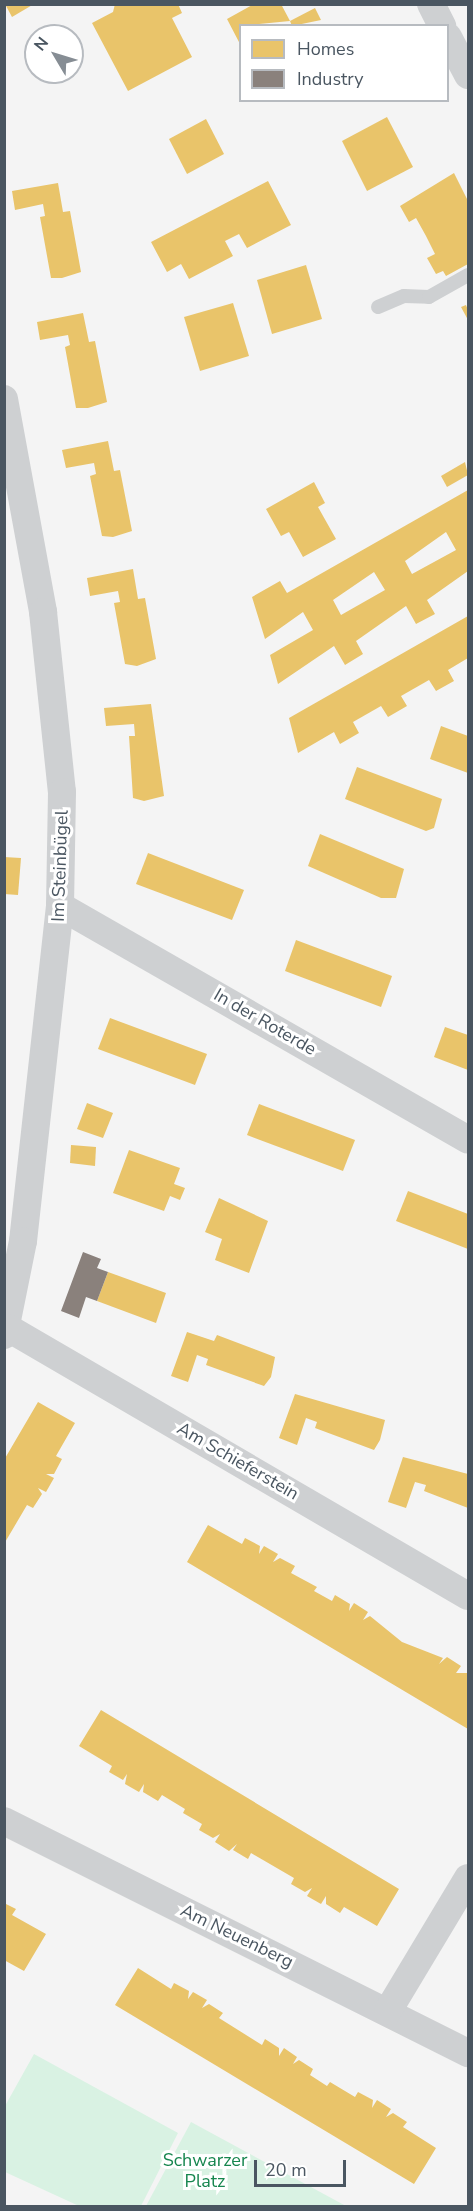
<!DOCTYPE html>
<html>
<head>
<meta charset="utf-8">
<style>
	body { margin:0 }
	#map { position:relative; width:473px; height:2211px; overflow:hidden; background:#f4f4f4; font-family:"Nunito Sans",sans-serif }
	div>[style] { position:absolute }
	.green>* { inset:0; background:#d9f2e3 }
	.homes>* { inset:0; background:#e9c46a }
	.industry>* { inset:0; background:#8a817c }
	.lane>* { height:14px; margin:-7px; padding:0 7px; transform-origin:7px; border-radius:7px; background:#ced0d2 }
	.street>* { height:28px; margin:-14px; padding:0 14px; transform-origin:14px; border-radius:14px; background:#ced0d2 }
	span { translate:-50% -50%; white-space:nowrap; text-align:center; line-height:1.15; -webkit-text-stroke:6px #fff; paint-order:stroke }
	.street-label { font-size:18px; color:#4a5661 }
	.park-label { font-size:18px; color:#17864f }
	.frame { position:absolute; inset:0; border:6px solid #4a5661; pointer-events:none }
	.legend { position:absolute; left:239px; top:24px; width:210px; height:78px; box-sizing:border-box; background:#fff; border:2px solid #b7bbc0; margin:0; padding:8px 10px; list-style:none; font-size:18px; color:#4a5661 }
	.legend li { display:flex; align-items:center; gap:12px; height:30px }
	.legend b { width:30px; border:2px solid #b7bbc0 }
	.north { position:absolute; left:24px; top:24px; width:60px; height:60px; box-sizing:border-box; background:#fff; border:2px solid #b7bbc0; border-radius:50%; rotate:308deg; font-size:16px; font-weight:700; line-height:24px; text-align:center; color:#4a5661 }
	.north::after { content:''; display:block; margin:auto; width:21px; height:27px; background:#868d94; clip-path:polygon(50% 0,100% 100%,50% 72%,0 100%) }
	.scale { position:absolute; left:254px; top:2160px; width:92px; height:27px; box-sizing:border-box; border:3px solid #4a5661; border-top:0; padding-left:8px; font-size:18px; line-height:21px; white-space:nowrap; color:#4a5661; -webkit-text-stroke:4px #fff; paint-order:stroke }
</style>
</head>
<body>
<div id="map">
	<div class="green">
		<div style="clip-path:polygon(34px 2054px,178px 2133px,141px 2206px,79px 2206px,5px 2172px,5px 2106px)"></div>
		<div style="clip-path:polygon(191px 2122px,346px 2206px,146px 2206px)"></div>
	</div>
	<div class="homes">
		<div style="clip-path:polygon(5px 4px,34px 4px,12px 17px)"></div>
		<div style="clip-path:polygon(115px 4px,178px 4px,182px 13px,172px 18px,192px 57px,128px 91px,92px 23px,113px 12px)"></div>
		<div style="clip-path:polygon(254px 4px,281px 4px,290px 21px,240px 26px,240px 44px,227px 19px)"></div>
		<div style="clip-path:polygon(315px 8px,321px 20px,292px 26px,290px 21px)"></div>
		<div style="clip-path:polygon(387px 117px,413px 167px,367px 191px,342px 141px)"></div>
		<div style="clip-path:polygon(206px 119px,224px 154px,187px 174px,169px 139px)"></div>
		<div style="clip-path:polygon(454px 173px,468px 201px,468px 264px,446px 276px,443px 271px,436px 274px,427px 258px,435px 254px,426px 236px,416px 218px,409px 222px,400px 206px)"></div>
		<div style="clip-path:polygon(268px 181px,291px 225px,247px 248px,239px 234px,225px 241px,233px 256px,189px 279px,181px 264px,167px 272px,151px 242px)"></div>
		<div style="clip-path:polygon(58px 183px,63px 212px,70px 211px,81px 272px,62px 278px,51px 278px,40px 217px,45px 216px,43px 204px,15px 210px,12px 191px)"></div>
		<div style="clip-path:polygon(306px 265px,322px 319px,272px 334px,257px 280px)"></div>
		<div style="clip-path:polygon(233px 303px,249px 356px,200px 371px,184px 317px)"></div>
		<div style="clip-path:polygon(466px 305px,468px 310px,468px 320px,461px 307px)"></div>
		<div style="clip-path:polygon(83px 313px,89px 342px,95px 341px,107px 402px,88px 408px,76px 408px,65px 347px,70px 345px,68px 335px,40px 340px,37px 322px)"></div>
		<div style="clip-path:polygon(108px 441px,114px 471px,120px 470px,132px 531px,113px 537px,102px 536px,90px 476px,96px 474px,94px 463px,66px 468px,62px 450px)"></div>
		<div style="clip-path:polygon(465px 462px,468px 475px,447px 487px,441px 476px)"></div>
		<div style="clip-path:polygon(314px 482px,325px 503px,318px 507px,336px 539px,303px 557px,289px 532px,281px 536px,266px 509px)"></div>
		<div style="clip-path:polygon(evenodd,468px 490px,468px 571px,427px 600px,435px 614px,416px 624px,406px 606px,356px 641px,363px 654px,345px 665px,334px 646px,278px 684px,270px 655px,313px 630px,303px 612px,265px 639px,252px 597px,280px 581px,287px 593px,468px 490px,446px 532px,456px 550px,412px 574px,405px 561px,446px 532px,468px 490px,374px 572px,385px 590px,341px 615px,333px 600px,374px 572px)"></div>
		<div style="clip-path:polygon(133px 569px,138px 599px,145px 598px,156px 659px,137px 666px,125px 664px,114px 603px,120px 602px,118px 591px,90px 596px,87px 578px)"></div>
		<div style="clip-path:polygon(468px 616px,468px 658px,448px 670px,454px 681px,436px 691px,429px 680px,401px 696px,407px 706px,388px 717px,381px 706px,353px 722px,359px 733px,340px 744px,334px 732px,298px 753px,289px 718px)"></div>
		<div style="clip-path:polygon(151px 704px,164px 796px,144px 801px,133px 798px,129px 736px,135px 736px,134px 724px,106px 726px,104px 708px)"></div>
		<div style="clip-path:polygon(441px 726px,468px 736px,468px 773px,430px 759px)"></div>
		<div style="clip-path:polygon(357px 767px,442px 799px,434px 828px,426px 831px,345px 799px)"></div>
		<div style="clip-path:polygon(320px 834px,404px 869px,396px 898px,381px 898px,308px 866px)"></div>
		<div style="clip-path:polygon(148px 853px,244px 890px,232px 920px,136px 884px)"></div>
		<div style="clip-path:polygon(4px 857px,21px 858px,18px 895px,4px 894px)"></div>
		<div style="clip-path:polygon(296px 940px,392px 976px,381px 1007px,285px 971px)"></div>
		<div style="clip-path:polygon(110px 1018px,207px 1054px,195px 1085px,98px 1049px)"></div>
		<div style="clip-path:polygon(445px 1027px,468px 1035px,468px 1070px,434px 1057px)"></div>
		<div style="clip-path:polygon(87px 1103px,113px 1113px,103px 1138px,77px 1129px)"></div>
		<div style="clip-path:polygon(259px 1104px,355px 1140px,343px 1171px,247px 1135px)"></div>
		<div style="clip-path:polygon(71px 1145px,96px 1147px,95px 1166px,70px 1163px)"></div>
		<div style="clip-path:polygon(129px 1150px,180px 1168px,174px 1184px,185px 1188px,180px 1200px,170px 1196px,164px 1211px,113px 1193px)"></div>
		<div style="clip-path:polygon(408px 1191px,468px 1214px,468px 1249px,396px 1221px)"></div>
		<div style="clip-path:polygon(219px 1198px,268px 1221px,249px 1273px,215px 1260px,222px 1239px,205px 1232px)"></div>
		<div style="clip-path:polygon(108px 1272px,166px 1293px,156px 1323px,97px 1301px)"></div>
		<div style="clip-path:polygon(187px 1332px,214px 1341px,217px 1335px,275px 1357px,271px 1377px,264px 1386px,206px 1365px,208px 1359px,197px 1355px,188px 1382px,171px 1376px)"></div>
		<div style="clip-path:polygon(295px 1394px,385px 1420px,380px 1440px,374px 1450px,315px 1428px,317px 1422px,306px 1418px,297px 1445px,279px 1438px)"></div>
		<div style="clip-path:polygon(38px 1402px,75px 1423px,56px 1456px,62px 1459px,54px 1474px,46px 1474px,54px 1478px,46px 1492px,38px 1488px,42px 1494px,33px 1508px,27px 1505px,4px 1544px,4px 1460px)"></div>
		<div style="clip-path:polygon(403px 1457px,468px 1474px,468px 1508px,424px 1491px,426px 1485px,415px 1482px,406px 1508px,388px 1502px)"></div>
		<div style="clip-path:polygon(208px 1525px,242px 1544px,245px 1538px,260px 1546px,259px 1554px,264px 1546px,278px 1554px,273px 1562px,280px 1558px,295px 1566px,291px 1573px,317px 1587px,314px 1591px,332px 1601px,335px 1595px,350px 1604px,349px 1611px,354px 1603px,368px 1612px,363px 1620px,370px 1616px,402px 1642px,443px 1658px,439px 1664px,447px 1657px,461px 1666px,456px 1673px,468px 1673px,468px 1729px,187px 1562px)"></div>
		<div style="clip-path:polygon(101px 1710px,399px 1889px,377px 1926px,344px 1907px,340px 1913px,326px 1904px,326px 1896px,321px 1904px,307px 1896px,312px 1888px,305px 1892px,291px 1884px,294px 1878px,251px 1853px,248px 1859px,233px 1850px,237px 1844px,229px 1851px,215px 1842px,220px 1834px,213px 1838px,199px 1830px,202px 1824px,183px 1813px,185px 1809px,162px 1795px,158px 1801px,143px 1792px,144px 1784px,139px 1792px,125px 1784px,127px 1774px,123px 1780px,109px 1772px,112px 1766px,79px 1746px)"></div>
		<div style="clip-path:polygon(4px 1903px,16px 1909px,12px 1915px,46px 1934px,24px 1971px,4px 1960px)"></div>
		<div style="clip-path:polygon(138px 1968px,171px 1989px,174px 1983px,189px 1991px,188px 1999px,193px 1992px,207px 2000px,202px 2008px,209px 2004px,223px 2013px,219px 2018px,262px 2045px,265px 2039px,279px 2048px,279px 2056px,284px 2048px,297px 2057px,293px 2064px,299px 2060px,313px 2069px,310px 2075px,327px 2086px,330px 2082px,355px 2097px,358px 2092px,373px 2100px,372px 2108px,377px 2100px,391px 2109px,386px 2117px,393px 2113px,407px 2122px,403px 2127px,436px 2148px,414px 2184px,115px 2005px)"></div>
	</div>
	<div class="industry">
		<div style="clip-path:polygon(83px 1252px,101px 1259px,97px 1268px,108px 1272px,97px 1301px,86px 1297px,79px 1318px,61px 1311px)"></div>
	</div>
	<div class="lane">
		<div style="left:378px;top:307px;width:28px;rotate:-23deg"></div>
		<div style="left:404px;top:296px;width:25px;rotate:2deg"></div>
		<div style="left:429px;top:297px;width:45px;rotate:-29.4deg"></div>
	</div>
	<div class="street">
		<div style="left:431px;top:4px;width:25px;rotate:63deg"></div>
		<div style="left:448px;top:37px;width:43px;rotate:62.2deg"></div>
		<div style="left:4px;top:399px;width:217px;rotate:79.6deg"></div>
		<div style="left:43px;top:612px;width:181px;rotate:84deg"></div>
		<div style="left:62px;top:792px;width:114px;rotate:91deg"></div>
		<div style="left:60px;top:906px;width:337px;rotate:96.3deg"></div>
		<div style="left:23px;top:1241px;width:96px;rotate:101.4deg"></div>
		<div style="left:60px;top:906px;width:470px;rotate:29.8deg"></div>
		<div style="left:8px;top:1328px;width:532px;rotate:30.23deg"></div>
		<div style="left:4px;top:1821px;width:519px;rotate:26.57deg"></div>
		<div style="left:388px;top:2011px;width:155px;rotate:-59deg"></div>
	</div>
	<div class="street-label">
		<span style="left:60px;top:866px;rotate:-88deg">Im Steinbügel</span>
		<span style="left:265px;top:1022px;rotate:30deg">In der Roterde</span>
		<span style="left:238px;top:1461px;rotate:30deg">Am Schieferstein</span>
		<span style="left:237px;top:1936px;rotate:26deg">Am Neuenberg</span>
	</div>
	<div class="park-label">
		<span style="left:205px;top:2171px">Schwarzer<br>Platz</span>
	</div>
	<div class="frame"></div>
	<ul class="legend">
	<li><b style="height:16px;background:#e9c46a"></b>Homes</li>
	<li><b style="height:16px;background:#8a817c"></b>Industry</li>
	</ul>
	<div class="north">N</div>
	<div class="scale">20 m</div>
</div>
</body>
</html>
